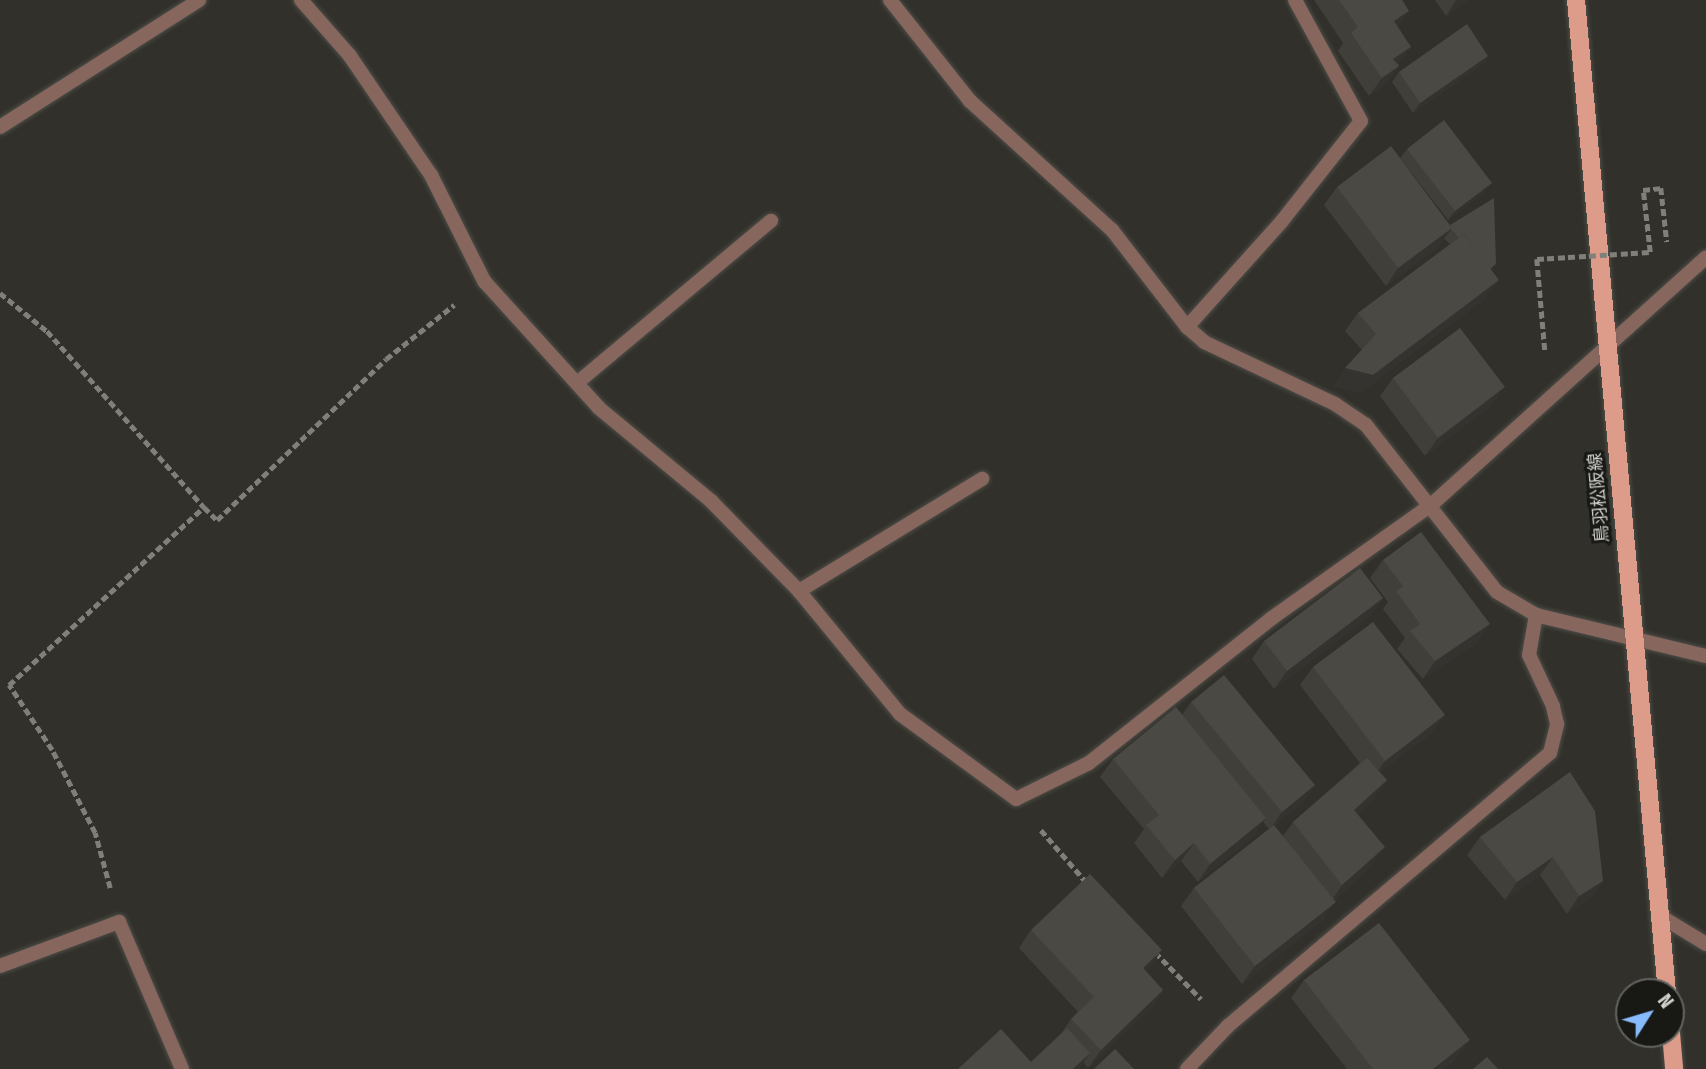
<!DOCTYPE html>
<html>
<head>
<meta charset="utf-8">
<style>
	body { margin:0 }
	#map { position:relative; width:1706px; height:1069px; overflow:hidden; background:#31302a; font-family:"Fira Sans Condensed","Noto Sans JP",sans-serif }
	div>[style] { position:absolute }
	.path>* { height:4.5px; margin-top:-2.25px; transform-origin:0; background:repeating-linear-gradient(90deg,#80807b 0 7px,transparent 0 10.5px) }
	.roads { filter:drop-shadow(0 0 2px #4e4d48) drop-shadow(0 0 2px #4e4d48) }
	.service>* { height:14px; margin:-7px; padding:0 7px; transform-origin:7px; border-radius:7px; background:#87675d }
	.minor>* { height:14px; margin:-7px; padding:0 7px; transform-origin:7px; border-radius:7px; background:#87675d }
	.primary>* { height:18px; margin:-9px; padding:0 9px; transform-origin:9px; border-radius:9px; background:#dd9c89 }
	.path-bridge>* { height:4.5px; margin-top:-2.25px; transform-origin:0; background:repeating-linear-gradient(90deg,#80807b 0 7px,transparent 0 10.5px) }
	.wall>* { inset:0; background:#403f3a }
	.shaded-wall>* { inset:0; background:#343330 }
	.building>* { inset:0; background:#4a4944 }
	span { translate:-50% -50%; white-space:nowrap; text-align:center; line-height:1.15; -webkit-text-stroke:6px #181815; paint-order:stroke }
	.street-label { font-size:18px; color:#d2d2ce }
	.north { position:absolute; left:1615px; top:978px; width:70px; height:70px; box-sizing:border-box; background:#181815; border:2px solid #62625f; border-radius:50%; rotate:53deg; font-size:19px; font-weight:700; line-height:28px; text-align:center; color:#d2d2ce }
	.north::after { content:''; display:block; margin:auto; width:24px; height:32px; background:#87bbfb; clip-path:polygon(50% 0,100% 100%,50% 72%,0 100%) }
</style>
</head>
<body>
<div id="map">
	<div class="path">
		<div style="left:1650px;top:252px;width:62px;rotate:-96.4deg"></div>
		<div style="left:1643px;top:190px;width:18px;rotate:-6deg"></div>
		<div style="left:1661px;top:188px;width:54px;rotate:83.7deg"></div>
		<div style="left:1537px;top:259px;width:91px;rotate:85deg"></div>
		<div style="left:0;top:293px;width:60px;rotate:39deg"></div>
		<div style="left:47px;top:331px;width:236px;rotate:48.3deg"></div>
		<div style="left:1041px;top:830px;width:72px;rotate:49deg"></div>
		<div style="left:110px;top:888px;width:57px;rotate:-105.3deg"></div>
		<div style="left:95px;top:833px;width:93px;rotate:-117.4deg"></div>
		<div style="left:52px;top:750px;width:78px;rotate:-123.5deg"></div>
		<div style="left:9px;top:685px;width:264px;rotate:-42.4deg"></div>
		<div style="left:204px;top:507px;width:18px;rotate:45deg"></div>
		<div style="left:217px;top:520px;width:233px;rotate:-43.6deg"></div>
		<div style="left:386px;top:359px;width:87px;rotate:-38.5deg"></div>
		<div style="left:1155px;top:952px;width:66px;rotate:45.6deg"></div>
	</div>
	<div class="roads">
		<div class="service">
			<div style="left:301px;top:0;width:74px;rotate:48.8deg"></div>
			<div style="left:350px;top:56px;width:144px;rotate:55.8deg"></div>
			<div style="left:431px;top:175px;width:119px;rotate:63.4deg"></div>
			<div style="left:484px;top:281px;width:171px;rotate:47.8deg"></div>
			<div style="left:599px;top:408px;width:146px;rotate:39.7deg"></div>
			<div style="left:711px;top:501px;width:126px;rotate:45.6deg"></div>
			<div style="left:799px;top:591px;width:159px;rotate:50.6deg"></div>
			<div style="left:900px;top:714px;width:144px;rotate:36.2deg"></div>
			<div style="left:1016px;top:799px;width:81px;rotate:-26.3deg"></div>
			<div style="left:1089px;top:763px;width:233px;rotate:-38.4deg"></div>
			<div style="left:1272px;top:618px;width:195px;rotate:-35.4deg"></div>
			<div style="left:1431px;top:505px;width:370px;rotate:-42deg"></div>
			<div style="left:0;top:127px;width:236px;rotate:-32.5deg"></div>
			<div style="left:1187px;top:327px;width:142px;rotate:-48.1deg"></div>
			<div style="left:1282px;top:221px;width:127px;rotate:-51.7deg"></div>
			<div style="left:1361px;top:121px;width:138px;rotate:-118.6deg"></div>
			<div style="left:577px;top:383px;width:253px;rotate:-39.9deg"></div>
			<div style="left:799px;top:591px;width:215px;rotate:-31.5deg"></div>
			<div style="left:1660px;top:916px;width:54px;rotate:31.3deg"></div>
			<div style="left:0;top:966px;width:127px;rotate:-20.3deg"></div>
			<div style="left:119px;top:922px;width:160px;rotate:66.8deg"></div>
		</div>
		<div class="minor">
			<div style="left:890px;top:0;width:129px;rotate:51.6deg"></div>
			<div style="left:970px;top:101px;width:192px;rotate:42.3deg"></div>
			<div style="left:1112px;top:230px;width:123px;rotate:52.3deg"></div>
			<div style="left:1187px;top:327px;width:23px;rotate:41deg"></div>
			<div style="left:1204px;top:342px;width:145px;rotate:25.3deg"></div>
			<div style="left:1335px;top:404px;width:37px;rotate:34deg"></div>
			<div style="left:1366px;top:425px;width:212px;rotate:51.9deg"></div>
			<div style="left:1497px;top:592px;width:45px;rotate:30.5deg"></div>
			<div style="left:1536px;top:615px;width:175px;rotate:13.6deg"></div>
			<div style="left:1187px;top:1069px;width:59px;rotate:-46.4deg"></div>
			<div style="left:1228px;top:1026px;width:422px;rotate:-40.3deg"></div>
			<div style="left:1550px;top:753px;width:30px;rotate:-76deg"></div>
			<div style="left:1557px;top:724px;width:18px;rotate:-103deg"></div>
			<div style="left:1553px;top:706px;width:56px;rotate:-115.2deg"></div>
			<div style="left:1529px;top:655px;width:41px;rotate:-80.1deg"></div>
		</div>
		<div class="primary">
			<div style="left:1576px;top:0;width:996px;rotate:84.76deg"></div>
			<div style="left:1671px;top:1033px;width:36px;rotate:85deg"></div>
		</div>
	</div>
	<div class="path-bridge">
		<div style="left:1537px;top:259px;width:113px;rotate:-3.5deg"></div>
	</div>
	<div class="wall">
		<div style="clip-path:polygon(1314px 0,1402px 0,1398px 27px,1399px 66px,1386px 84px,1369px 96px,1338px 51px,1343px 43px)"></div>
		<div style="clip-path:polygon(1435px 0,1468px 0,1446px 16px)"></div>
		<div style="clip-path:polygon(1488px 56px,1482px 65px,1413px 113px,1392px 82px,1399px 72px)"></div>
		<div style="clip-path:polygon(1407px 149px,1485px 192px,1448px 220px,1400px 158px)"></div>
		<div style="clip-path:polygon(1337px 187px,1450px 225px,1492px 271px,1486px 298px,1360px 393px,1333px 386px,1362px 350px,1345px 331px,1358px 313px,1450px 244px,1444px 239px,1439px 246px,1386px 286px,1324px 205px)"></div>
		<div style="clip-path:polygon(1393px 378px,1492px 405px,1425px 456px,1380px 396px)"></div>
		<div style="clip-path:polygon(1383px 560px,1478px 642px,1423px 679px,1397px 649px,1405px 638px,1383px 609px,1388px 602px,1370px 578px)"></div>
		<div style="clip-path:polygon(1383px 598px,1370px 616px,1274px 689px,1252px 659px,1264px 641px)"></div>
		<div style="clip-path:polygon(1313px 667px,1432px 733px,1380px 772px,1387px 780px,1374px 798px,1357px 814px,1372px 865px,1334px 900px,1323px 920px,1242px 984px,1181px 906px,1194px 888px,1269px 829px,1263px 822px,1254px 836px,1198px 882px,1181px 861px,1162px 878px,1134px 843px,1144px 829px,1100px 777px,1113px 759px,1182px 715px,1191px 702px,1315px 785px,1302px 803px,1274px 826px,1283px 836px,1293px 822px,1360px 763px,1300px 685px)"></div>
		<div style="clip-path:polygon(1570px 772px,1603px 881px,1590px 899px,1567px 914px,1540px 875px,1505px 900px,1467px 855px,1480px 837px)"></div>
		<div style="clip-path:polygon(1031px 930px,1150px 968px,1146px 971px,1163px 990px,1151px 1008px,1088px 1068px,1084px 1063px,1031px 1062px,1061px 1034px,1071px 1019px,1078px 1012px,1019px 948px)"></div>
		<div style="clip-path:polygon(1304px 980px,1457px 1058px,1444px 1069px,1347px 1069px,1291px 998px)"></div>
	</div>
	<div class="shaded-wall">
		<div style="clip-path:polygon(1456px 0,1468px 0,1446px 16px)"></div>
		<div style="clip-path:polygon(1409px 11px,1396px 29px,1394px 21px)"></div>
		<div style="clip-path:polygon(1411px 47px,1398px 65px,1393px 59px)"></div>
		<div style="clip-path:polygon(1488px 56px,1482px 65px,1413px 113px,1420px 103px)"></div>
		<div style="clip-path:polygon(1399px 66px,1386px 84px,1369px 96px,1382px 78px)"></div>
		<div style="clip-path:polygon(1492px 183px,1485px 192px,1448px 220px,1455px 211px)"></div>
		<div style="clip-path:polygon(1452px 228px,1439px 246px,1386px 286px,1398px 268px)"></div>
		<div style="clip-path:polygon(1499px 280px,1486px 298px,1360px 393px,1333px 386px,1345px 368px)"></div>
		<div style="clip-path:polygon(1505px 387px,1492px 405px,1425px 456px,1438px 438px)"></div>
		<div style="clip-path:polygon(1383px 598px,1370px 616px,1274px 689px,1287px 671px)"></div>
		<div style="clip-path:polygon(1490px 624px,1478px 642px,1423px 679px,1435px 661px)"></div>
		<div style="clip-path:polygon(1445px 715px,1432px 733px,1372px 779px,1385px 761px)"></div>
		<div style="clip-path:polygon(1387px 780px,1374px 798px,1342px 828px,1354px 810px)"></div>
		<div style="clip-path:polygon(1315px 785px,1302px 803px,1270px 830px,1282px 812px)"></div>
		<div style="clip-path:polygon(1266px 818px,1254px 836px,1198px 882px,1210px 864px)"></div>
		<div style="clip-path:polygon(1194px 843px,1181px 861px,1162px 878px,1175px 860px)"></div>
		<div style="clip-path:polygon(1385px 847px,1372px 865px,1330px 903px,1342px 885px)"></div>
		<div style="clip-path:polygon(1553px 857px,1540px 875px,1505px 900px,1517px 882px)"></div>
		<div style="clip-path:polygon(1603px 881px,1590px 899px,1567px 914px,1579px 896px)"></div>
		<div style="clip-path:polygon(1336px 902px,1323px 920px,1242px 984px,1255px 966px)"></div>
		<div style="clip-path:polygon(1162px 950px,1150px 968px,1131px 986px,1143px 968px)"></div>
		<div style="clip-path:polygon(1163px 990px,1151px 1008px,1088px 1068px,1101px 1050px)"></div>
		<div style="clip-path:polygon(1470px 1040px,1457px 1058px,1444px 1069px,1433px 1069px)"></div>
		<div style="clip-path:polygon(1090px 1053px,1079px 1069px,1073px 1069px)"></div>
	</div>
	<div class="building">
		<div style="clip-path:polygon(1339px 0,1402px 0,1409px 11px,1394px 21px,1411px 47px,1393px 59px,1399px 66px,1382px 78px,1351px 33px,1358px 27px)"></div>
		<div style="clip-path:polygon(1467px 24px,1488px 56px,1420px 103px,1399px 72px)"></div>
		<div style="clip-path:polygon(1444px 120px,1492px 183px,1455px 211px,1407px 149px)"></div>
		<div style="clip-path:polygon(1391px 146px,1452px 228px,1398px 268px,1337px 187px)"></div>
		<div style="clip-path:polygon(1494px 198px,1496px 264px,1490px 269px,1464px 234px,1459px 238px,1451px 229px,1452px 228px,1450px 225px)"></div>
		<div style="clip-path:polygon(1464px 234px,1499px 280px,1373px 375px,1345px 368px,1376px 334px,1358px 313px)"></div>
		<div style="clip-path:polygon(1460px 328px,1505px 387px,1438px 438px,1393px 378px)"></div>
		<div style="clip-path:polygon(1421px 532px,1490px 624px,1435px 661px,1410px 631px,1420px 624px,1396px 591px,1403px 586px,1383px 560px)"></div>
		<div style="clip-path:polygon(1360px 568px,1383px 598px,1287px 671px,1264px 641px)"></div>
		<div style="clip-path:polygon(1373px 622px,1445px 715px,1385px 761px,1313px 667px)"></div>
		<div style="clip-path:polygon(1224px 675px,1315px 785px,1282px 812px,1191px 702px)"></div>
		<div style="clip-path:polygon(1176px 707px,1266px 818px,1210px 864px,1194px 843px,1175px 860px,1146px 825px,1159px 815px,1113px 759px)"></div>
		<div style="clip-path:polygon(1367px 758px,1387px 780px,1354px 810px,1385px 847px,1342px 885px,1293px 822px)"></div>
		<div style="clip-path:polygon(1570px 772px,1595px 811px,1603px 881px,1579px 896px,1553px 857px,1517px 882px,1480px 837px)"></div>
		<div style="clip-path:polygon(1274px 825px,1336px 902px,1255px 966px,1194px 888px)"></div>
		<div style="clip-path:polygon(1090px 874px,1162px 950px,1143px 968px,1163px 990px,1101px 1050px,1071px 1019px,1094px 997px,1031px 930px)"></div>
		<div style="clip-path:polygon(1379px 923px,1470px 1040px,1433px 1069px,1373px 1069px,1304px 980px)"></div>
		<div style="clip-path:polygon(1067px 1028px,1090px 1053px,1073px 1069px,958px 1069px,1001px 1029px,1031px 1062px)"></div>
		<div style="clip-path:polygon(1115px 1049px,1134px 1069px,1094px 1069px)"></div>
		<div style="clip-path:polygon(1487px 1057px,1498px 1069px,1473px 1069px)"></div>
	</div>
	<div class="street-label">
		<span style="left:1599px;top:498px;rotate:-95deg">鳥羽松阪線</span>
	</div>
	<div class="north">N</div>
</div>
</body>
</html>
